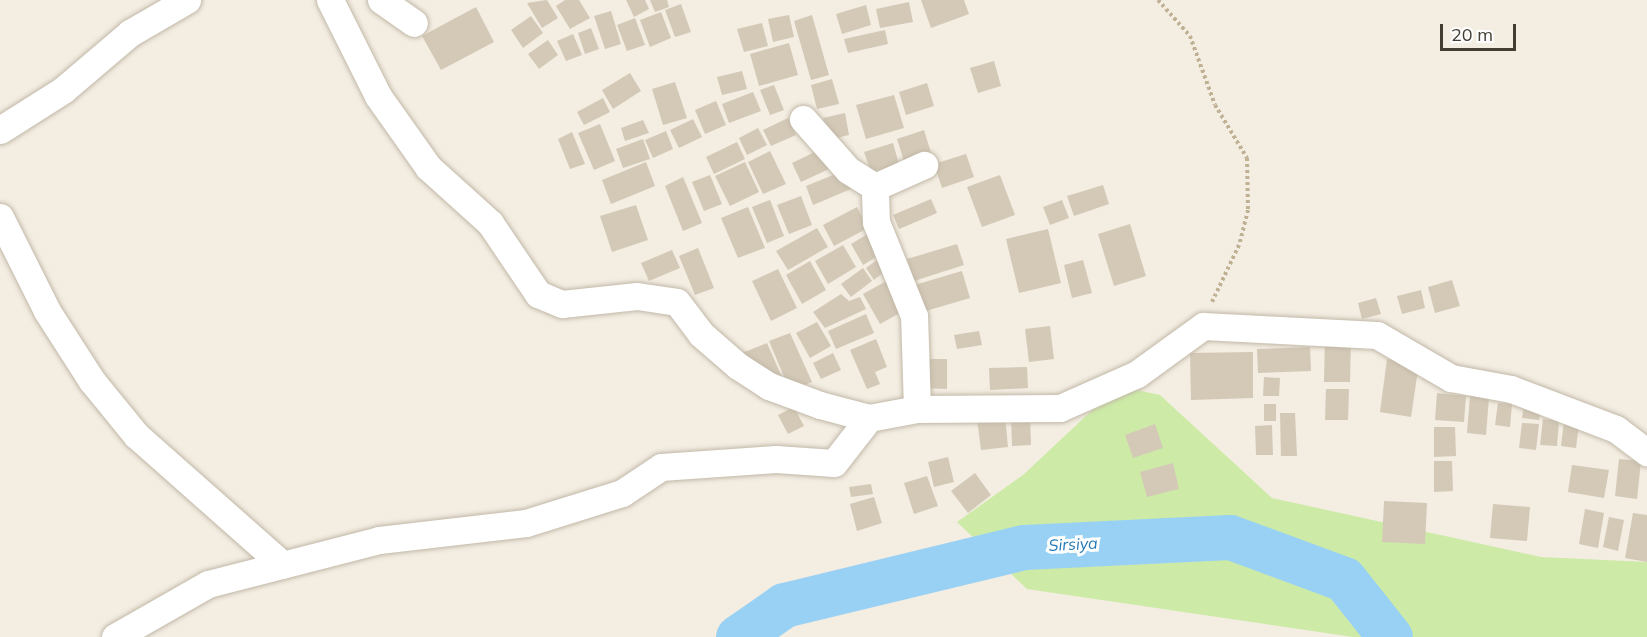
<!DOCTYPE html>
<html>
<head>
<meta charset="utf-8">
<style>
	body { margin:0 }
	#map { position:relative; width:1647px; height:637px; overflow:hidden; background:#f3ede2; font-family:Mulish,sans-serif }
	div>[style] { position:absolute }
	.green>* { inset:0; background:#cdeba7 }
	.river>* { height:45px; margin:-22.5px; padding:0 22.5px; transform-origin:22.5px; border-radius:22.5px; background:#99d1f5 }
	.building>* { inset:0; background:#d4c9b7 }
	.path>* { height:4px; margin-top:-2px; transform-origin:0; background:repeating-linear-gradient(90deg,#c1b194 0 3px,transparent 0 6px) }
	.roads { filter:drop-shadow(0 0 2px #c1b8a7) drop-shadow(0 0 2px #c1b8a7) }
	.street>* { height:27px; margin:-13.5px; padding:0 13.5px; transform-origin:13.5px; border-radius:13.5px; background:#fff }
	span { translate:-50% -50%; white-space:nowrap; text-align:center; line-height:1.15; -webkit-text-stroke:6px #fff; paint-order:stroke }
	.water-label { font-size:16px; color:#257bb7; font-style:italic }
	.scale { position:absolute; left:1440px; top:24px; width:76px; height:27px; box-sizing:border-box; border:3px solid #443d32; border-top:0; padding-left:8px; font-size:18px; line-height:21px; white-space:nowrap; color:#443d32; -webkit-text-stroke:4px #fff; paint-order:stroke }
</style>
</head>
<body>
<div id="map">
	<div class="green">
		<div style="clip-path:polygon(1118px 386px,1160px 395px,1272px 498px,1541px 557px,1647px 562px,1647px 637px,1353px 637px,1027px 589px,957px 522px,1023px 475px)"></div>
	</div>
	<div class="river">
		<div style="left:738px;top:637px;width:56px;rotate:-34.8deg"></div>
		<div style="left:784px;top:605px;width:247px;rotate:-13.6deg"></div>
		<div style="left:1024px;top:547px;width:206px;rotate:-2.8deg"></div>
		<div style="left:1230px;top:537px;width:121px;rotate:20.2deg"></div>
		<div style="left:1344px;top:579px;width:74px;rotate:51.6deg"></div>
	</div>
	<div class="building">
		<div style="clip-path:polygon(547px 0,558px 18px,542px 28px,527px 3px)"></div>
		<div style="clip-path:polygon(565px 0,579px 0,590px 18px,570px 29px,556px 6px)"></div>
		<div style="clip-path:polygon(626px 0,645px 0,649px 9px,634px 17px)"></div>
		<div style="clip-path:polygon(650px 0,667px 0,669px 7px,655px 12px)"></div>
		<div style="clip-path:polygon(921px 0,964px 0,969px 14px,931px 28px)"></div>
		<div style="clip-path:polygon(909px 2px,913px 22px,880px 28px,876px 9px)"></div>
		<div style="clip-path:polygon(681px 4px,691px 32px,675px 37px,665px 10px)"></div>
		<div style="clip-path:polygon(866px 5px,871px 25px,842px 34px,836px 14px)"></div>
		<div style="clip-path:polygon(476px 7px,494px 42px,441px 70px,422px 36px)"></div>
		<div style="clip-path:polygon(611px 11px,621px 44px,605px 49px,594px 16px)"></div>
		<div style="clip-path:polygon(661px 12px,671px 38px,650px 47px,640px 20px)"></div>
		<div style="clip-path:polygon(789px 15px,794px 37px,773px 42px,768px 19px)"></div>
		<div style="clip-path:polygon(812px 15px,829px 75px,811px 80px,794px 21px)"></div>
		<div style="clip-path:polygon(531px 16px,543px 33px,523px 48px,511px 30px)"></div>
		<div style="clip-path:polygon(635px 18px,645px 45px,627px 51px,617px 25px)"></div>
		<div style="clip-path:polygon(762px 23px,768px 46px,744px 52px,737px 29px)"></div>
		<div style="clip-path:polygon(591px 28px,599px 49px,585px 54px,578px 33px)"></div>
		<div style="clip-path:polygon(885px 30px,888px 44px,848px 53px,844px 39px)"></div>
		<div style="clip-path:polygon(573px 34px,582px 55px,566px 61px,557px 41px)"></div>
		<div style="clip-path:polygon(548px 40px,558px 55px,539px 69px,528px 54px)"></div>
		<div style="clip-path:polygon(789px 43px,798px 75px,759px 86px,750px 54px)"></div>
		<div style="clip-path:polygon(994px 61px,1001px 86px,978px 93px,970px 68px)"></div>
		<div style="clip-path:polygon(742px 71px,747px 89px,722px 95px,717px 77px)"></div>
		<div style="clip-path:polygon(630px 73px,641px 91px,613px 109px,602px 90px)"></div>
		<div style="clip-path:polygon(832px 79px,839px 104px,817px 109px,811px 85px)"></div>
		<div style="clip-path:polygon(675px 82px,687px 118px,663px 125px,652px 89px)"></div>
		<div style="clip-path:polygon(927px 83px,934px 106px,906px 115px,899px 92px)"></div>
		<div style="clip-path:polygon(774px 85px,784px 110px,770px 115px,760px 90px)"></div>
		<div style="clip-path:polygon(753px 92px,761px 111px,729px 123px,722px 104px)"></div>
		<div style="clip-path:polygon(894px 95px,904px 128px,866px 139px,856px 105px)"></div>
		<div style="clip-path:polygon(603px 98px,610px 112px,584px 125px,577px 112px)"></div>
		<div style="clip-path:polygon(716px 101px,726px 125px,705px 134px,695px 110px)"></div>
		<div style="clip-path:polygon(845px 113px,849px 135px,828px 140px,823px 118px)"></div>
		<div style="clip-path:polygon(788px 118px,796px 135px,771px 146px,763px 130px)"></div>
		<div style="clip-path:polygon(693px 119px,702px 137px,679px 148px,670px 130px)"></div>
		<div style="clip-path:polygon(643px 120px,649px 133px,625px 141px,621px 128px)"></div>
		<div style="clip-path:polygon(600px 124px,615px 161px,594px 170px,578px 133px)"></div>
		<div style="clip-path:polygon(758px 128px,767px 145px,747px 155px,739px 138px)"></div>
		<div style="clip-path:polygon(924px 130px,931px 153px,904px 161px,897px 139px)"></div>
		<div style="clip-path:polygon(666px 131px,673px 149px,653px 158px,645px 140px)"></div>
		<div style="clip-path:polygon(572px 132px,585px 164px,570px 169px,558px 139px)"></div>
		<div style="clip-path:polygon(643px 139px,650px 159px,623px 168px,616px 149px)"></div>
		<div style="clip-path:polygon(737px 142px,745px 159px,714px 174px,706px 157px)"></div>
		<div style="clip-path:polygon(893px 143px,899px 164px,871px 172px,864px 152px)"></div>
		<div style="clip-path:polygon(821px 149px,831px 168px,801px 182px,792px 163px)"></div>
		<div style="clip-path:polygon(770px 151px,786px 184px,763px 194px,748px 162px)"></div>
		<div style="clip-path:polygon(966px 154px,974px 177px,942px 188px,934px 164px)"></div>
		<div style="clip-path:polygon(646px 162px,655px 186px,611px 204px,602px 180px)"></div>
		<div style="clip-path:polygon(745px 162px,759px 192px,730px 206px,715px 176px)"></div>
		<div style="clip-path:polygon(843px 171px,851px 189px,813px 205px,806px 186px)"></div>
		<div style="clip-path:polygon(710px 175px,722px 204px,704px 211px,692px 182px)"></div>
		<div style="clip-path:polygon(1000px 175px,1015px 215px,982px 227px,967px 187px)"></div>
		<div style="clip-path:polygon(683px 177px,702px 223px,683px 231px,665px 186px)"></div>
		<div style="clip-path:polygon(1103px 185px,1109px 204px,1074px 216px,1067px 196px)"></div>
		<div style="clip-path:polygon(801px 196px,812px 225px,789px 234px,777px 205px)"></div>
		<div style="clip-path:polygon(931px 199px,937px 213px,899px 229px,893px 215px)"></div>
		<div style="clip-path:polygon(770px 200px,784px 236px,767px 243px,752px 207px)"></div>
		<div style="clip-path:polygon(1062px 200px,1069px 218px,1050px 225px,1043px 207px)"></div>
		<div style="clip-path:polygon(636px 205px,648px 240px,612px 252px,600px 216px)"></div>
		<div style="clip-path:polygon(748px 207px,765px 248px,738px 258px,721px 218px)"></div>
		<div style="clip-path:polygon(857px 207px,868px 228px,834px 246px,823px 225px)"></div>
		<div style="clip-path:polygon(1130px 224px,1146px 276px,1114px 286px,1098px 234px)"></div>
		<div style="clip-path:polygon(817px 228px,828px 247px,788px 270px,776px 251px)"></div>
		<div style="clip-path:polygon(1048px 229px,1061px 283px,1019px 293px,1006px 239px)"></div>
		<div style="clip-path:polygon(871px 232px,883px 253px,863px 265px,851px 244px)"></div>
		<div style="clip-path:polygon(957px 244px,964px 265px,914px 281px,907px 259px)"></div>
		<div style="clip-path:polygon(843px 245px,856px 267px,828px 284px,815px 261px)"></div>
		<div style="clip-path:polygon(698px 248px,714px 288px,695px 295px,679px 256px)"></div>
		<div style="clip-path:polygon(672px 250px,680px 268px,649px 281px,641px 263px)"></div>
		<div style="clip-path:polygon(881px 257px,889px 268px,874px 280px,866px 268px)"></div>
		<div style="clip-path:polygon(1083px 260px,1092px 293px,1072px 298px,1064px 265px)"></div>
		<div style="clip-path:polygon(810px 261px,826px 290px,802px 304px,786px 275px)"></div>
		<div style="clip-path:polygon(863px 268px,872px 281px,851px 297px,841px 284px)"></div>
		<div style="clip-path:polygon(778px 269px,797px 308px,771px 321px,752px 281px)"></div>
		<div style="clip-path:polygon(962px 271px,970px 298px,919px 313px,911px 286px)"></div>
		<div style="clip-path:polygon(890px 279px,907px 309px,880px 324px,863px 294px)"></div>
		<div style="clip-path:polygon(1452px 280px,1460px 306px,1435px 313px,1428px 287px)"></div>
		<div style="clip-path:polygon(1421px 290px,1425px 308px,1402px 314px,1397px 296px)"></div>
		<div style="clip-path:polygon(841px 294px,849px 301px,860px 297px,866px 309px,825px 328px,813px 312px)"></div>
		<div style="clip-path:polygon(1376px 298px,1381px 314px,1362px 319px,1358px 303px)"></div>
		<div style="clip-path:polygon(866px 314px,874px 333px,836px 349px,828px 331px)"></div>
		<div style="clip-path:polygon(817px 322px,831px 346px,810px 358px,796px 333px)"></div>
		<div style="clip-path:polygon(1050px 326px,1054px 359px,1029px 362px,1025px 329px)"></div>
		<div style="clip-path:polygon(979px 331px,982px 345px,957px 349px,954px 335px)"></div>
		<div style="clip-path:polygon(790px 333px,812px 382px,790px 391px,769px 341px)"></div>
		<div style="clip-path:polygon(1325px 338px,1351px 339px,1350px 382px,1324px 382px)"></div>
		<div style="clip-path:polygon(876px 339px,887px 367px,875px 372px,880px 384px,867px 389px,850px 350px)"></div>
		<div style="clip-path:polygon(767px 343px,782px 377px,769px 382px,742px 353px)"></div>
		<div style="clip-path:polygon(1310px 347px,1311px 371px,1258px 373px,1257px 349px)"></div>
		<div style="clip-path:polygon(1253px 352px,1253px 398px,1191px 400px,1190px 353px)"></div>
		<div style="clip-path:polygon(833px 353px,841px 370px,821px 379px,813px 363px)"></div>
		<div style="clip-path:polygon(923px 359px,947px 359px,947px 389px,922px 388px)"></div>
		<div style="clip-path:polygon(1387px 359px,1419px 363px,1411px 417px,1380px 412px)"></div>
		<div style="clip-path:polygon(1027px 367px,1028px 388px,990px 390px,989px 368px)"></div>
		<div style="clip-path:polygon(1264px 377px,1280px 378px,1279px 396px,1263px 396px)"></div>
		<div style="clip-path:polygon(1326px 389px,1349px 389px,1348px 420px,1325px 420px)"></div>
		<div style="clip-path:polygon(1437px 393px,1466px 396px,1464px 422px,1435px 420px)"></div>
		<div style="clip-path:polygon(1470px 396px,1489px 398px,1486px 435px,1467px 433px)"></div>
		<div style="clip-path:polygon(1498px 403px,1512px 404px,1510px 427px,1495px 425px)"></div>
		<div style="clip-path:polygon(1264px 404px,1276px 404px,1276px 421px,1264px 421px)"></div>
		<div style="clip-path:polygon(1524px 405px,1541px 407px,1539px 420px,1522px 418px)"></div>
		<div style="clip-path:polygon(794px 407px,804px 426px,788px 434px,778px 415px)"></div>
		<div style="clip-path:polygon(1280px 413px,1295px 413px,1297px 456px,1281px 456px)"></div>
		<div style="clip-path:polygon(1005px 416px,1008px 447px,981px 450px,977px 419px)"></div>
		<div style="clip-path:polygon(1030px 416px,1031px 445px,1012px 446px,1011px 417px)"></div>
		<div style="clip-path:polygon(1543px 419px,1559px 421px,1557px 446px,1540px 445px)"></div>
		<div style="clip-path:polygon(1564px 421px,1579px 424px,1576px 448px,1561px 446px)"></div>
		<div style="clip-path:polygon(1522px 423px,1539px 424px,1536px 450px,1519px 448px)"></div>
		<div style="clip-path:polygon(1155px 424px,1163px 448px,1133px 458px,1125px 435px)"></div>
		<div style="clip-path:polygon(1272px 425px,1273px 455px,1256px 455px,1255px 426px)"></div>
		<div style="clip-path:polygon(1434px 427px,1455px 427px,1456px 456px,1434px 457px)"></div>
		<div style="clip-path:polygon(948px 457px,954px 482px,934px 487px,928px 462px)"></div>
		<div style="clip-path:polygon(1619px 459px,1641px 461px,1637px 499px,1615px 496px)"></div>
		<div style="clip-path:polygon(1434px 461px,1452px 461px,1453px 491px,1434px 492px)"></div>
		<div style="clip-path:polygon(1173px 463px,1179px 489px,1147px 497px,1140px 472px)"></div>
		<div style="clip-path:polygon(1572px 465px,1609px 470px,1604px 498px,1568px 492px)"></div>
		<div style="clip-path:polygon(975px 473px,991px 495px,968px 513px,951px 491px)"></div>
		<div style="clip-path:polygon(927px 476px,938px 506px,914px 514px,904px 483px)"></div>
		<div style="clip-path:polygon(871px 484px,873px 494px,851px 497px,849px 487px)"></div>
		<div style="clip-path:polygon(874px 497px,882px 523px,857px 531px,850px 504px)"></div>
		<div style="clip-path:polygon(1384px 501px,1427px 503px,1425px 544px,1382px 542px)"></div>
		<div style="clip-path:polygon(1493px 504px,1530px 507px,1527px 541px,1490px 538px)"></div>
		<div style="clip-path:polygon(1585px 509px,1604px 513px,1598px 548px,1579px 544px)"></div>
		<div style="clip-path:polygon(1633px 513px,1647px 515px,1647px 562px,1625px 558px)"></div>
		<div style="clip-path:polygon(1609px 517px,1624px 520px,1618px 551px,1603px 547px)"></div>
	</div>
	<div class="path">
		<div style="left:1158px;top:0;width:48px;rotate:48.4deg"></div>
		<div style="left:1190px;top:36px;width:73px;rotate:70.1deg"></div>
		<div style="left:1215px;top:105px;width:62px;rotate:58.9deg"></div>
		<div style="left:1247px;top:158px;width:52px;rotate:88.9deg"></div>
		<div style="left:1248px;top:210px;width:36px;rotate:104deg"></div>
		<div style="left:1239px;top:245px;width:63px;rotate:115.3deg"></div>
	</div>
	<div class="roads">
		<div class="street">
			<div style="left:330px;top:0;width:107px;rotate:63.4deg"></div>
			<div style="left:378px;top:96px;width:87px;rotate:54.8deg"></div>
			<div style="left:428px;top:167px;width:84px;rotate:42.1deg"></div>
			<div style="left:490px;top:223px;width:86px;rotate:55.9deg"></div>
			<div style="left:538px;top:294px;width:26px;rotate:23deg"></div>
			<div style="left:562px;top:304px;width:75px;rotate:-6.1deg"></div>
			<div style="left:637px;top:296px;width:40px;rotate:8.5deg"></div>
			<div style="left:677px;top:302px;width:40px;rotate:53deg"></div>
			<div style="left:701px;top:334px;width:49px;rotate:40.9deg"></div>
			<div style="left:738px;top:366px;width:37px;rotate:33deg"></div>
			<div style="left:769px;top:386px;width:54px;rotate:20.4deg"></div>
			<div style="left:820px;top:405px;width:51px;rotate:14.9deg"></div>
			<div style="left:869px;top:418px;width:49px;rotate:-10.6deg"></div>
			<div style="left:917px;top:409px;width:143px;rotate:-0.4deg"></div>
			<div style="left:1060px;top:408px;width:84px;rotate:-23.8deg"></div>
			<div style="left:1137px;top:374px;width:82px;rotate:-36deg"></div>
			<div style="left:1203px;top:326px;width:174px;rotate:3deg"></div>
			<div style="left:1377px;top:335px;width:86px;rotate:30.2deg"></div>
			<div style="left:1451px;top:378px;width:61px;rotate:10.4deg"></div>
			<div style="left:1511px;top:389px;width:112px;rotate:20.9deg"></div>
			<div style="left:1616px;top:429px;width:39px;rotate:37deg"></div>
			<div style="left:381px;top:0;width:40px;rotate:34.9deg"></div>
			<div style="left:803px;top:119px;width:68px;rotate:48.6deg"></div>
			<div style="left:848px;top:170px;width:32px;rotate:32deg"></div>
			<div style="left:0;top:130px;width:75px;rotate:-32.4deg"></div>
			<div style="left:63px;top:90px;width:88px;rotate:-40.4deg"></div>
			<div style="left:130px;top:33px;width:66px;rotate:-30.1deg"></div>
			<div style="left:0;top:217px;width:105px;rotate:63.4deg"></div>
			<div style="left:47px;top:311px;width:83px;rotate:57.3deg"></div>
			<div style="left:92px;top:381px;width:70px;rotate:50.8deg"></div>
			<div style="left:136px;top:435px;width:196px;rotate:41.5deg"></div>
			<div style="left:917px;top:409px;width:93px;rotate:-91.8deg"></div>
			<div style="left:914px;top:316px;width:101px;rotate:-112deg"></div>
			<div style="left:876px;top:222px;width:35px;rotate:-92deg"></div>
			<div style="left:875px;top:187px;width:54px;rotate:-24.2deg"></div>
			<div style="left:115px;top:637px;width:107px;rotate:-29.7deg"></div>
			<div style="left:208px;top:584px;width:177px;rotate:-14.4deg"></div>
			<div style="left:379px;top:540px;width:148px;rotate:-6.6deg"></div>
			<div style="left:526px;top:523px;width:101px;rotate:-17.4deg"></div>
			<div style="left:622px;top:493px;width:47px;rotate:-33.7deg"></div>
			<div style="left:661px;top:467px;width:115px;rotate:-4deg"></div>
			<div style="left:776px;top:459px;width:58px;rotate:3.9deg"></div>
			<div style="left:834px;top:463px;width:57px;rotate:-52.1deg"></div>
		</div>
	</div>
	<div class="water-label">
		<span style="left:1073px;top:544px;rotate:-3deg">Sirsiya</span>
	</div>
	<div class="scale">20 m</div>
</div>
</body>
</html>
